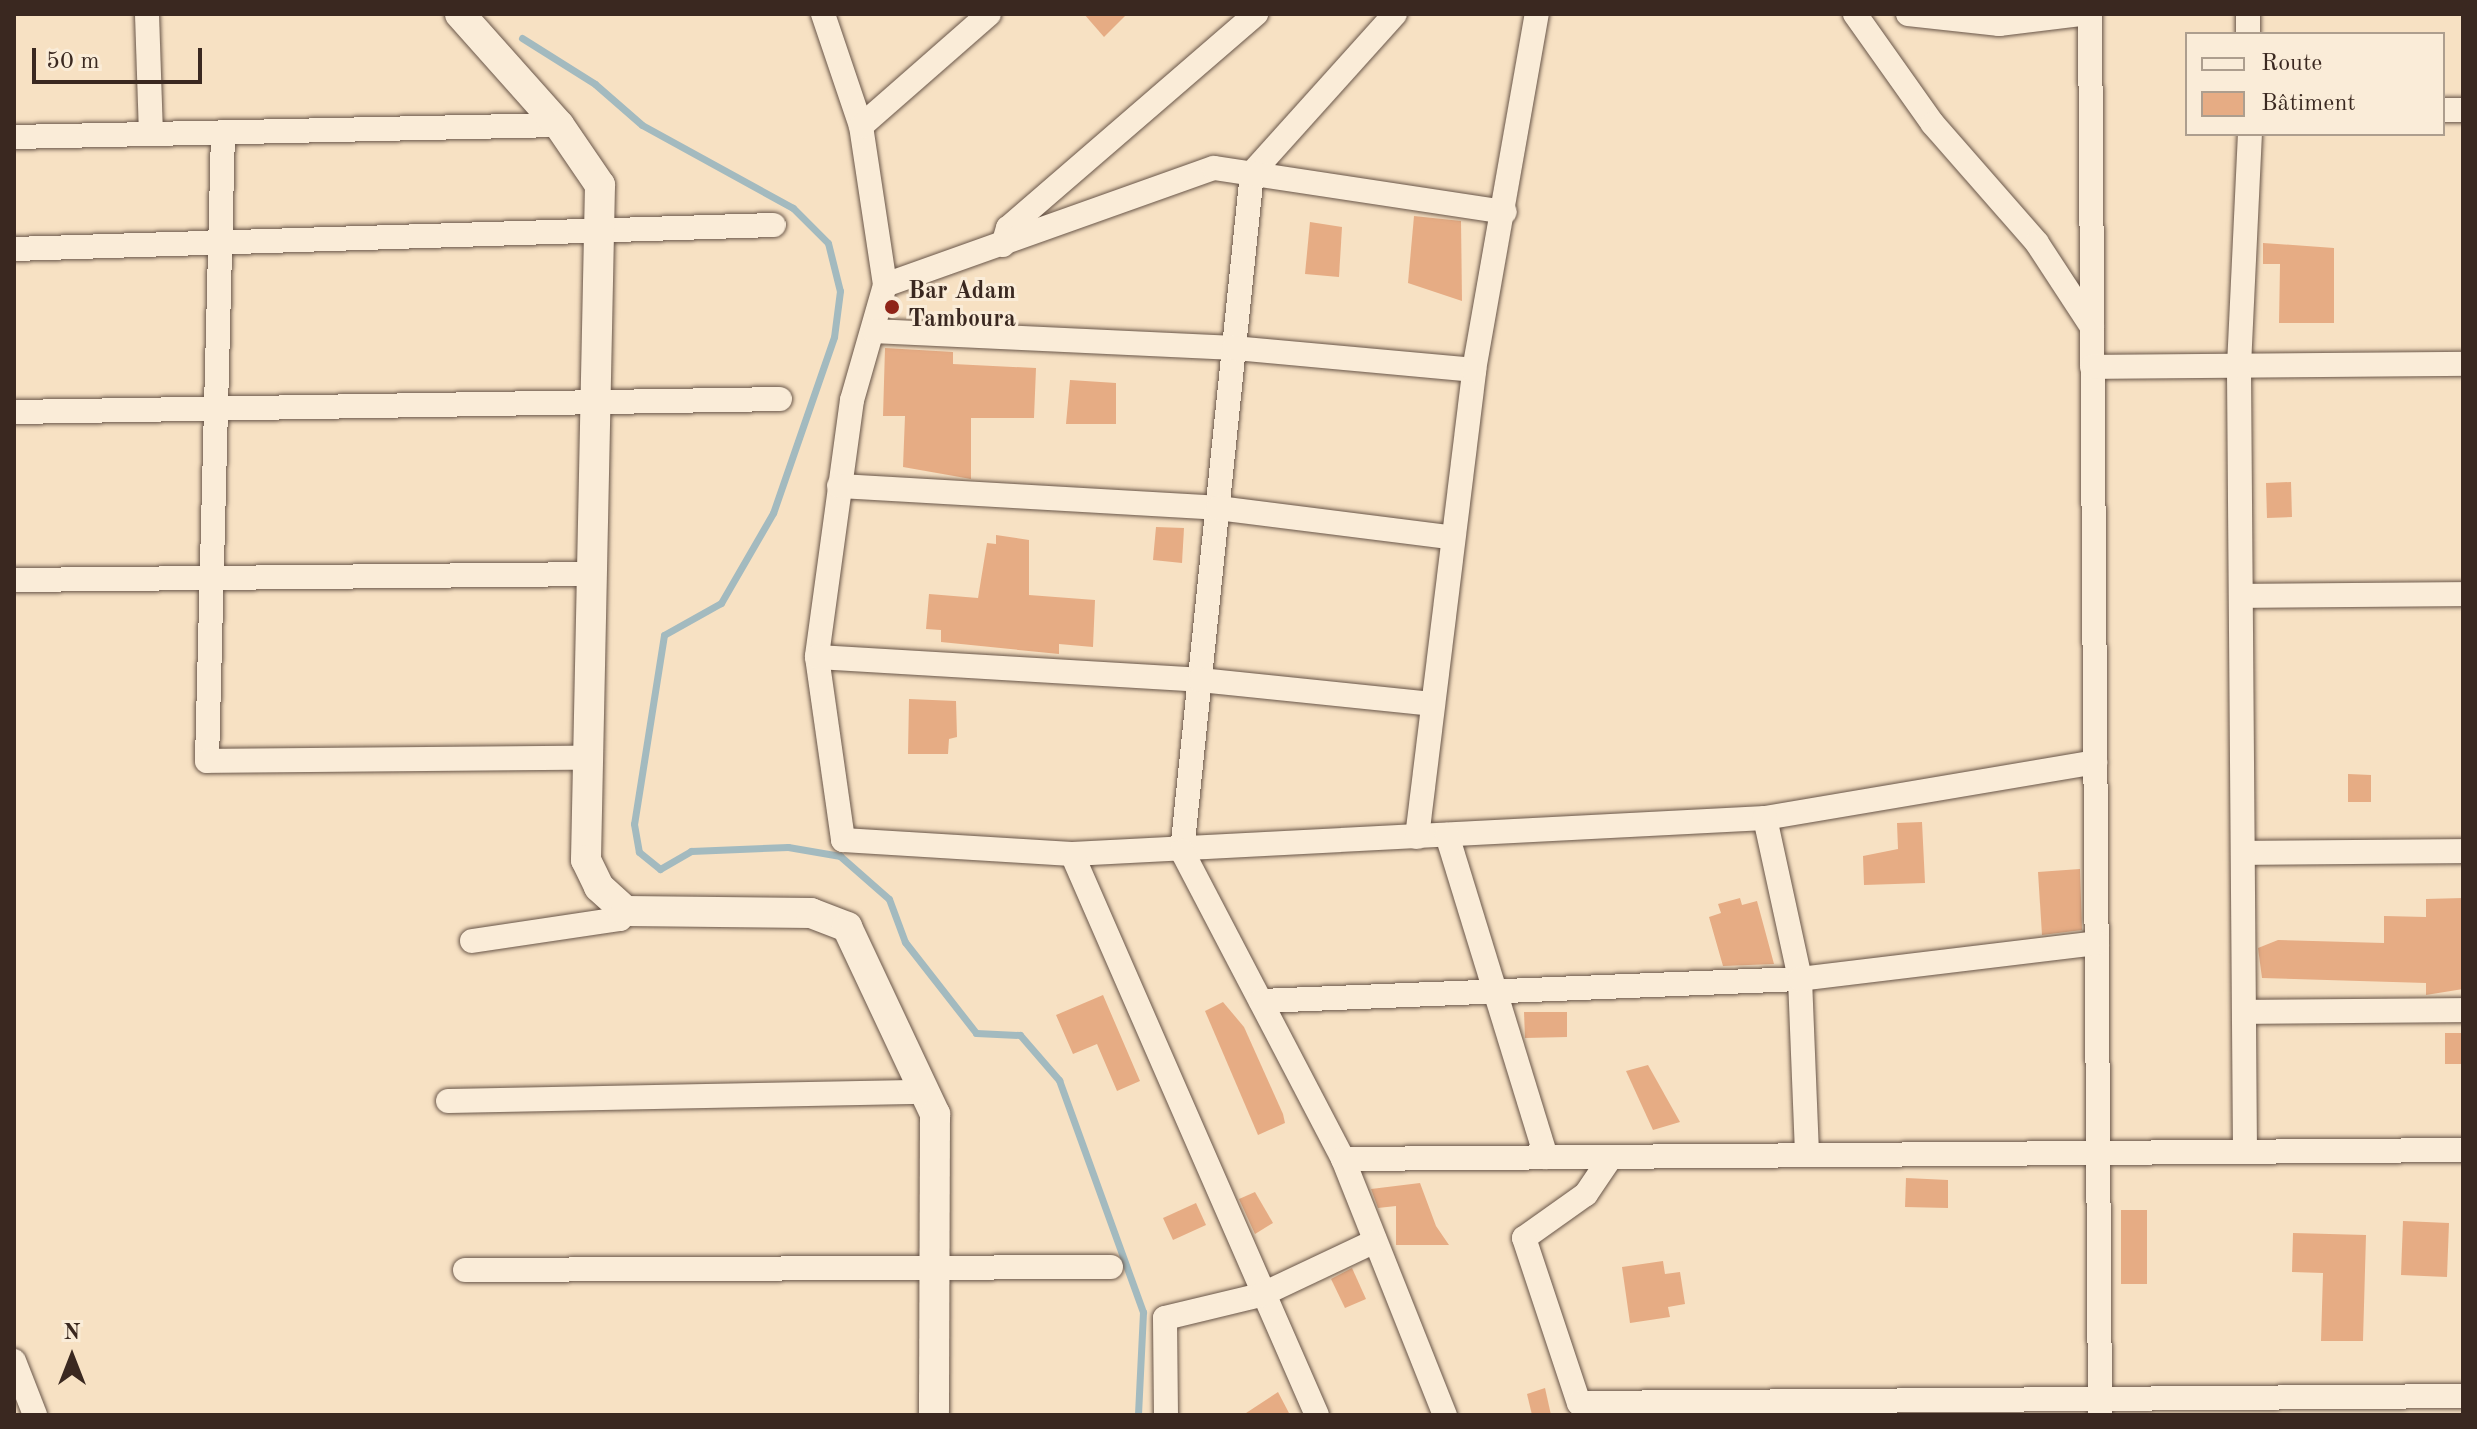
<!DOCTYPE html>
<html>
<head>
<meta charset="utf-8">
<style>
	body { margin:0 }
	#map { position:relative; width:2477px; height:1429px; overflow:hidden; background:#f7e1c3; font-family:"Old Standard TT",serif }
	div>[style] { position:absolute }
	.stream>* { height:7px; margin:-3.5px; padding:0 3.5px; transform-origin:3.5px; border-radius:3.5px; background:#a3babf }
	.building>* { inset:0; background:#e6ac84 }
	.roads { filter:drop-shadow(0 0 2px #695649) drop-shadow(0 0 2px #695649) }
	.minor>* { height:24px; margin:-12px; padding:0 12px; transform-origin:12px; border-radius:12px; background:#faecd8 }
	.tertiary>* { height:30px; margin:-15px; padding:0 15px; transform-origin:15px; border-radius:15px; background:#faecd8 }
	.dots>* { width:22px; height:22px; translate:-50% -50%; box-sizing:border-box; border:4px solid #faecd8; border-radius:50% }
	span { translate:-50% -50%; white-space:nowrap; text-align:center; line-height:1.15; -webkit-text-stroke:6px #faecd8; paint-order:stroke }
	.poi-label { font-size:24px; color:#3a2820; font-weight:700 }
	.left { translate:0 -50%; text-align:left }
	.frame { position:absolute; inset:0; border:16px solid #3a2820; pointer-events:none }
	.legend { position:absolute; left:2185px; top:32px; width:260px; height:104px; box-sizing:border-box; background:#faecd8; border:2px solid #ad9e8e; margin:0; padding:10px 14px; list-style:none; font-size:24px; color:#3a2820 }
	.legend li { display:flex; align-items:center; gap:16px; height:40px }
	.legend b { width:40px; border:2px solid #ad9e8e }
	.north { position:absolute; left:32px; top:1317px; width:80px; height:80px; -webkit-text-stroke:6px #faecd8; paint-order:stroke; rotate:0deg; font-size:22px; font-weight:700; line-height:32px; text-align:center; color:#3a2820 }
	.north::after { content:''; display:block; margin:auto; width:28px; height:36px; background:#3a2820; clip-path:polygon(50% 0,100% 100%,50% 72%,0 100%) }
	.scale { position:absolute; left:32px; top:48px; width:170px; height:36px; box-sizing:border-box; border:4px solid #3a2820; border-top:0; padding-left:10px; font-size:24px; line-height:28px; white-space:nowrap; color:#3a2820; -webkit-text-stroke:6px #faecd8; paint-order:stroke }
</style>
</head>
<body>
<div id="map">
	<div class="stream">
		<div style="left:522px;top:38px;width:86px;rotate:32.2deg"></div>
		<div style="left:595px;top:84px;width:62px;rotate:41.1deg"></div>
		<div style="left:642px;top:125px;width:172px;rotate:28.8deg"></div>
		<div style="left:793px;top:208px;width:49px;rotate:45deg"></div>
		<div style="left:828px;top:243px;width:49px;rotate:76deg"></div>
		<div style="left:840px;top:291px;width:46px;rotate:97.4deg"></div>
		<div style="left:834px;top:337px;width:186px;rotate:109.1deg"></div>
		<div style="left:773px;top:513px;width:104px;rotate:120deg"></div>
		<div style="left:721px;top:603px;width:65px;rotate:150.7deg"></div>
		<div style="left:664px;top:635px;width:191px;rotate:99deg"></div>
		<div style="left:634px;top:824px;width:28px;rotate:80deg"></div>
		<div style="left:639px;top:852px;width:27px;rotate:39deg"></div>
		<div style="left:660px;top:869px;width:36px;rotate:-30deg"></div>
		<div style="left:691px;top:851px;width:97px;rotate:-2.4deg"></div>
		<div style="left:788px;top:847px;width:53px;rotate:9.8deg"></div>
		<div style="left:840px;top:856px;width:65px;rotate:41.3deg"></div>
		<div style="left:889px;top:899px;width:46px;rotate:69.6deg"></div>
		<div style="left:905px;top:942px;width:115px;rotate:52deg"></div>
		<div style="left:976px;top:1033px;width:44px;rotate:2.6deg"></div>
		<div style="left:1020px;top:1035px;width:60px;rotate:49.1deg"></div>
		<div style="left:1059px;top:1080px;width:247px;rotate:70.1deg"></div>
		<div style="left:1143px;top:1312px;width:103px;rotate:92.8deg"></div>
	</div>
	<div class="building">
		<div style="clip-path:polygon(1084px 14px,1127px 14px,1104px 37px)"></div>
		<div style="clip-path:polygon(1414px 216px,1461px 221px,1462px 301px,1408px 283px)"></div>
		<div style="clip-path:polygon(1310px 222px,1342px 227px,1339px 277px,1305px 274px)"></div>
		<div style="clip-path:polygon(2263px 243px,2334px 248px,2334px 323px,2279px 323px,2280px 264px,2263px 264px)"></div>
		<div style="clip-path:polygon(885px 348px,953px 352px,953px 364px,1036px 368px,1034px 418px,971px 418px,971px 479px,903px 467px,905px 416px,883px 416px)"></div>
		<div style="clip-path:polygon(1070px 380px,1116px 383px,1116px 424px,1066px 424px)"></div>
		<div style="clip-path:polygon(2291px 482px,2292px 517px,2267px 518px,2266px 483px)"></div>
		<div style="clip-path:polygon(1156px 527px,1184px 528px,1182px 563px,1153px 560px)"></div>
		<div style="clip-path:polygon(996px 535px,1029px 540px,1029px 595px,1095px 600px,1093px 647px,1059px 644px,1059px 654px,941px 642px,941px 630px,926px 629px,929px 594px,978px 598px,987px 543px,996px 544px)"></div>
		<div style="clip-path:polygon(909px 699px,956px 701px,957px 737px,949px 739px,948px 754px,908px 754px)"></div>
		<div style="clip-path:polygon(2348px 774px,2371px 775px,2371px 802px,2348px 802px)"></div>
		<div style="clip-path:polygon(1922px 822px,1925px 883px,1864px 885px,1863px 856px,1898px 849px,1897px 823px)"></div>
		<div style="clip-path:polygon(2080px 869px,2082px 930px,2042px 935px,2038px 872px)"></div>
		<div style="clip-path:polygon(1740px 898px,1742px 905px,1757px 901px,1774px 964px,1723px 966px,1709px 917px,1721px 913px,1718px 904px)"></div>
		<div style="clip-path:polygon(2463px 898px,2463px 989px,2426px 995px,2426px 983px,2262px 978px,2258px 948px,2278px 940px,2384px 943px,2384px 916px,2426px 917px,2426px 899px)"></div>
		<div style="clip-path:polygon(1103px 995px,1140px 1081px,1117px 1091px,1097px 1044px,1073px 1054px,1056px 1015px)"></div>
		<div style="clip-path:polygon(1223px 1002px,1244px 1027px,1283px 1114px,1285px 1123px,1258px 1135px,1205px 1011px)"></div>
		<div style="clip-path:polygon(1524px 1012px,1567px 1012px,1567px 1037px,1525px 1038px)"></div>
		<div style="clip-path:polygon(2445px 1033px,2463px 1033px,2463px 1064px,2445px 1064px)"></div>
		<div style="clip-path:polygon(1648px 1065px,1680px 1122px,1653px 1130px,1626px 1071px)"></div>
		<div style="clip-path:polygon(1906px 1178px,1948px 1180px,1948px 1208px,1905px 1207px)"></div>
		<div style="clip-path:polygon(1420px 1183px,1436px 1226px,1449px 1245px,1396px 1245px,1396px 1206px,1378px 1208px,1371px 1189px)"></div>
		<div style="clip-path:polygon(1255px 1192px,1273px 1223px,1255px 1234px,1239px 1199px)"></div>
		<div style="clip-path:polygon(1196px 1203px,1206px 1225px,1173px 1240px,1163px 1218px)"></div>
		<div style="clip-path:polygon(2121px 1210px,2147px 1210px,2147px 1284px,2121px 1284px)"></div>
		<div style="clip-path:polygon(2403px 1221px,2449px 1223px,2447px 1277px,2401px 1275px)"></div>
		<div style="clip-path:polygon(2293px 1233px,2366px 1235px,2363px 1341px,2321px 1341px,2323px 1273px,2292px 1272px)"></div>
		<div style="clip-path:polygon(1663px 1261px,1665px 1274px,1680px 1272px,1685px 1304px,1668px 1307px,1670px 1317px,1630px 1323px,1622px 1267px)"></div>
		<div style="clip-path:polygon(1352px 1268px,1366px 1299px,1345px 1308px,1331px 1279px)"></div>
		<div style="clip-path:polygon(1545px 1388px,1551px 1415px,1532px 1415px,1527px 1394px)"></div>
		<div style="clip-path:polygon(1278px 1392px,1290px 1415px,1243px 1415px)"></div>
	</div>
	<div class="roads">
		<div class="minor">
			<div style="left:147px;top:14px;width:120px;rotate:88.1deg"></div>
			<div style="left:823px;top:14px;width:118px;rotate:71.3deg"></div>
			<div style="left:861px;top:126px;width:161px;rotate:81.4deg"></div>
			<div style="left:885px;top:285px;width:120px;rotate:106deg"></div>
			<div style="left:852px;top:400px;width:259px;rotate:97.8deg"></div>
			<div style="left:817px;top:657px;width:185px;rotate:81.9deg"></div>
			<div style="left:843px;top:840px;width:229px;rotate:3.5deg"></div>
			<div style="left:1072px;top:854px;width:694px;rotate:-2.97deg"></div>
			<div style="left:1765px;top:818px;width:335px;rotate:-9.6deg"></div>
			<div style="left:1395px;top:14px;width:214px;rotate:132deg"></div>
			<div style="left:1252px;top:173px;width:682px;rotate:95.89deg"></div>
			<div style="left:1182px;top:851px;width:348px;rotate:62.4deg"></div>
			<div style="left:1343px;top:1159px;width:276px;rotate:68.3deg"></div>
			<div style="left:1855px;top:14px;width:135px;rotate:54.7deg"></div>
			<div style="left:1933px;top:124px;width:158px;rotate:48.8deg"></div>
			<div style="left:2037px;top:243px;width:100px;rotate:56.8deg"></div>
			<div style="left:1908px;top:14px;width:92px;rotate:6.3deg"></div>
			<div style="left:1999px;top:24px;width:84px;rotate:-6.9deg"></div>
			<div style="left:2090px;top:14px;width:1401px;rotate:89.59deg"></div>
			<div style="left:2248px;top:14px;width:20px;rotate:90deg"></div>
			<div style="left:2443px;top:110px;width:20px"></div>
			<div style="left:861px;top:126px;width:170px;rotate:-41.2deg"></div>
			<div style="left:223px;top:133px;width:628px;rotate:91.46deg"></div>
			<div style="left:207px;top:761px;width:381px;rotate:-0.5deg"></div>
			<div style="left:14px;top:137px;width:545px;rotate:-1.26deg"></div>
			<div style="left:1003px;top:245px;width:18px;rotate:-74deg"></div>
			<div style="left:1008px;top:228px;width:328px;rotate:-40.8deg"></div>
			<div style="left:14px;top:249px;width:760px;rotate:-1.81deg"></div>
			<div style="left:885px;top:285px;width:349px;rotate:-19.6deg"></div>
			<div style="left:1214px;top:168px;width:294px;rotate:8.6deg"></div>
			<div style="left:874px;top:331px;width:360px;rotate:2.7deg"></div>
			<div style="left:1234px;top:348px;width:241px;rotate:5.2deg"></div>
			<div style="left:2092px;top:367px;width:371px;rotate:-0.5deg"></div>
			<div style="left:14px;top:412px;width:766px;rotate:-0.97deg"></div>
			<div style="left:839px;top:486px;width:380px;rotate:3.3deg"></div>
			<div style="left:1218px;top:508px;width:233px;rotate:7.2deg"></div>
			<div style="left:14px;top:580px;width:578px;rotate:-0.59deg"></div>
			<div style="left:2241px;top:596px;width:222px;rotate:-0.5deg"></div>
			<div style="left:817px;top:657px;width:384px;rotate:3.4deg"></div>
			<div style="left:1200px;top:680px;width:233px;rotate:5.9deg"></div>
			<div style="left:1765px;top:818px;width:165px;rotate:77.7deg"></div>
			<div style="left:1800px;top:979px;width:176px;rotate:87.7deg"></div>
			<div style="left:1447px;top:835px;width:337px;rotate:72.9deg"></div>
			<div style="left:1417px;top:837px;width:470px;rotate:-83deg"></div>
			<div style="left:1474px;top:370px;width:362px;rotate:-80deg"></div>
			<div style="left:2243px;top:853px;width:220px;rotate:-0.5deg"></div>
			<div style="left:1072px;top:854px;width:612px;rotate:66.41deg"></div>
			<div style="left:472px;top:941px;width:150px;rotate:-8.5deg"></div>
			<div style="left:620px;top:919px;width:10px;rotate:-53deg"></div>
			<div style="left:1261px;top:1001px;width:539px;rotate:-2.34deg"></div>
			<div style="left:1800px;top:979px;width:299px;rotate:-6.9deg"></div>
			<div style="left:2244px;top:1012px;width:219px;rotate:-0.5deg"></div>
			<div style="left:448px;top:1101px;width:477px;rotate:-1.1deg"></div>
			<div style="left:2245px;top:1152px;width:786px;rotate:-90.44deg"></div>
			<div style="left:2239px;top:366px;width:232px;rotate:-87.3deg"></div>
			<div style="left:1611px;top:1157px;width:45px;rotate:124deg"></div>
			<div style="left:1586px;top:1194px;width:76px;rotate:144.6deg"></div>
			<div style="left:1524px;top:1238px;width:174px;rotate:71.6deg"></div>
			<div style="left:1579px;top:1403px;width:884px;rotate:-0.45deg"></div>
			<div style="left:1343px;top:1159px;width:1120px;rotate:-0.46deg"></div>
			<div style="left:465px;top:1270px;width:646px;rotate:-0.27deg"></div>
			<div style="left:14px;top:1361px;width:58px;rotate:68.7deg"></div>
			<div style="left:1166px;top:1415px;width:97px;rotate:-90.6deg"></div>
			<div style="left:1165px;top:1318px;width:99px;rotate:-13.5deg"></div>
			<div style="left:1261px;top:1295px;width:122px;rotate:-25.3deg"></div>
		</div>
		<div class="tertiary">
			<div style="left:460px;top:14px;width:149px;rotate:48.3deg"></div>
			<div style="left:559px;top:125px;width:73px;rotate:55.7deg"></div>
			<div style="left:600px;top:185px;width:675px;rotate:91.19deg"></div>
			<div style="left:586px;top:860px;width:30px;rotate:64deg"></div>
			<div style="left:599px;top:887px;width:36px;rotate:42deg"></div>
			<div style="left:626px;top:911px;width:185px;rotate:0.6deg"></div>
			<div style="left:811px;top:913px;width:39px;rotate:21deg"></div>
			<div style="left:847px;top:927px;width:207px;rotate:64.8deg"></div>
			<div style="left:935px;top:1114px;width:301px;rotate:90.2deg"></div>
		</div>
	</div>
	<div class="dots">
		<div style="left:892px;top:307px;background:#8f2418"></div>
	</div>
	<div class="poi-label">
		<span class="left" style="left:908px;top:307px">Bar Adam<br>Tamboura</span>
	</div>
	<div class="frame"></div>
	<ul class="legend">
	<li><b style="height:10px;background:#faecd8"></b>Route</li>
	<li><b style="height:22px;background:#e6ac84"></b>Bâtiment</li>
	</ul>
	<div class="north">N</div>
	<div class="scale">50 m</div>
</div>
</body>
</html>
